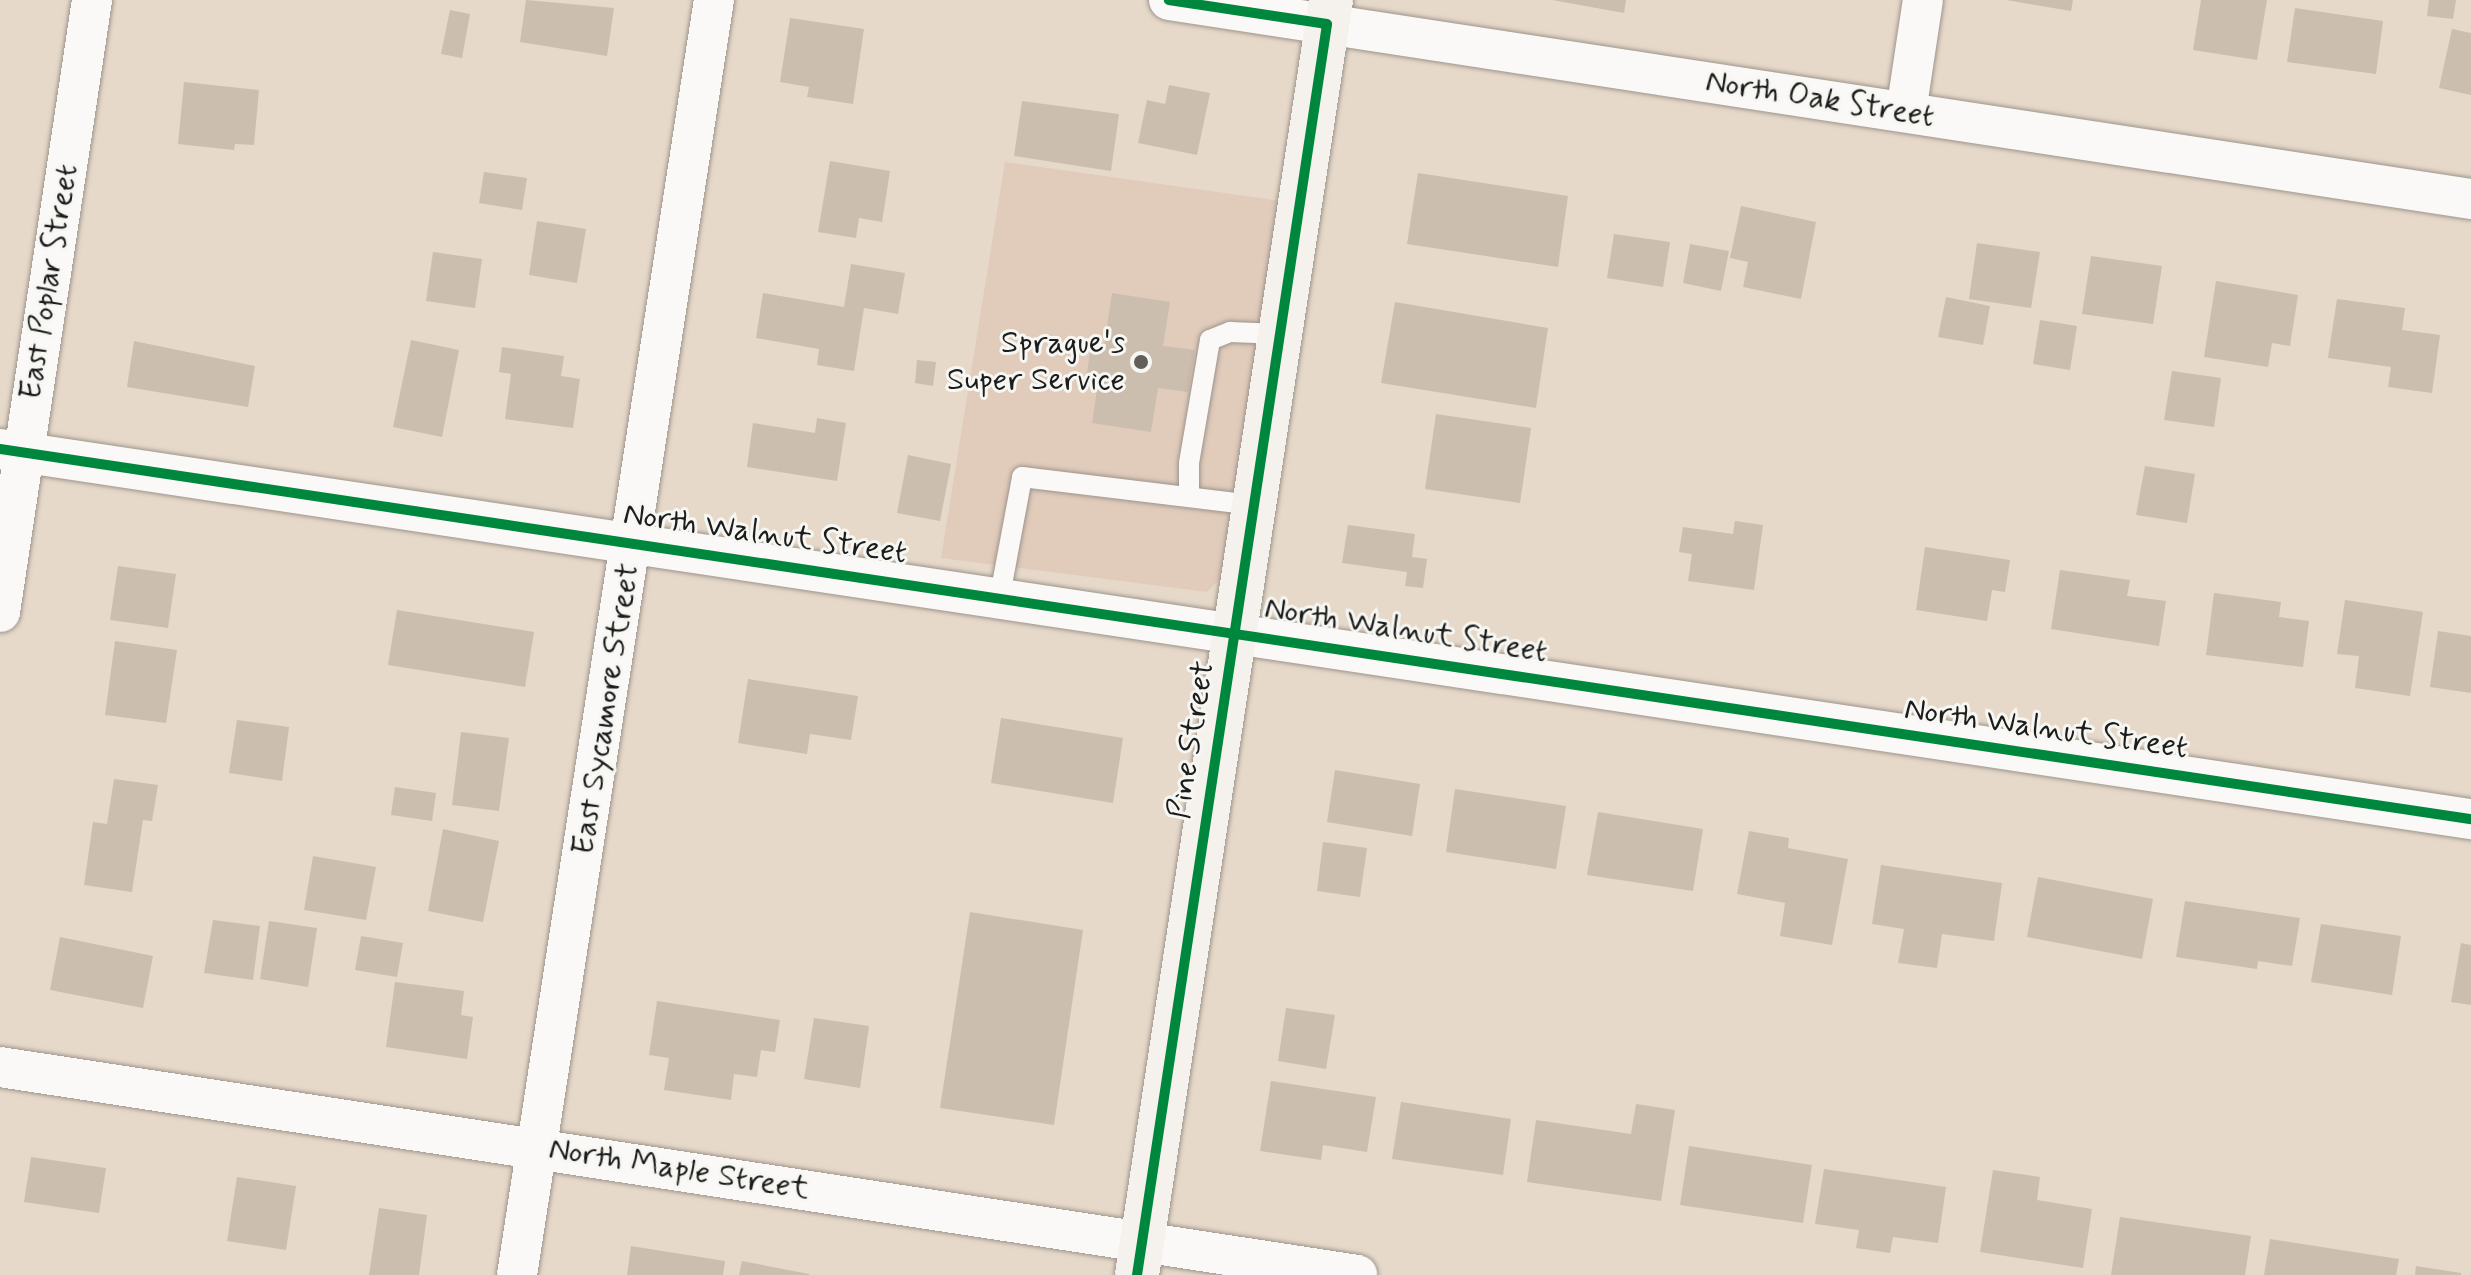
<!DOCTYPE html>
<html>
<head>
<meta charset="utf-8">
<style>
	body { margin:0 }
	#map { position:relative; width:2471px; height:1275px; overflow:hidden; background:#e6d9c9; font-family:Mynerve,sans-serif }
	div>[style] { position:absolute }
	.built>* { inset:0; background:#e1cbbb }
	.building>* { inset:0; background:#ccbeae }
	.roads { filter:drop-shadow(0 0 2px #9d958c) drop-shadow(0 0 2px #9d958c) }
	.lane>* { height:20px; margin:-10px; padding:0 10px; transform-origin:10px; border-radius:10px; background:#fbf9f7 }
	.street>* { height:40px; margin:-20px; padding:0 20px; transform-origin:20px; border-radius:20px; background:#fbf9f7 }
	.secondary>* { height:44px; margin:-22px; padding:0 22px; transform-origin:22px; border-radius:22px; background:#f5f1ed }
	.cycleway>* { height:10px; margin:-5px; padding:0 5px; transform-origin:5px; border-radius:5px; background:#00873e }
	.dots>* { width:22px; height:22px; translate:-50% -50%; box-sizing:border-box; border:4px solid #f6f6f2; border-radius:50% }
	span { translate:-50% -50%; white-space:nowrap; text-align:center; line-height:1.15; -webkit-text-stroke:6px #f6f6f2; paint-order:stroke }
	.street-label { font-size:32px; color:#1c1c1c }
	.poi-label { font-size:32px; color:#1c1c1c }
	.right { translate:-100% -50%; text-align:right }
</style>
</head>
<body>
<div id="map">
	<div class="built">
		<div style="clip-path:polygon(1005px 162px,1280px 201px,1226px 573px,1207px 592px,941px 558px)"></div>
	</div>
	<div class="building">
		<div style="clip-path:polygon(526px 0,614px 8px,607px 56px,520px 42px)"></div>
		<div style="clip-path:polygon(1552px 0,1626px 0,1624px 13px)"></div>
		<div style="clip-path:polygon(2006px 0,2073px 0,2071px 11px)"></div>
		<div style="clip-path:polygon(2201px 0,2267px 0,2257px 60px,2193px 50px)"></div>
		<div style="clip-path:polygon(2429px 0,2456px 0,2453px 19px,2427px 16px)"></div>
		<div style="clip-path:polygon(2295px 8px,2383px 21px,2376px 74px,2287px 62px)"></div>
		<div style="clip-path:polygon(450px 10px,470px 14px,462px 58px,441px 54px)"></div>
		<div style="clip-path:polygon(790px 18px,864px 29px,853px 104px,807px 97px,809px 87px,780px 82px)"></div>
		<div style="clip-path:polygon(2452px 29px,2471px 33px,2471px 95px,2439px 88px)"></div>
		<div style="clip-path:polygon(184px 82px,259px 90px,254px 145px,235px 144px,234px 150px,178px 144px)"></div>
		<div style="clip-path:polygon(1169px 85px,1210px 93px,1197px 155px,1138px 143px,1147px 100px,1165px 104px)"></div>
		<div style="clip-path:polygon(1022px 101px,1119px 114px,1111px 171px,1014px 156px)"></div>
		<div style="clip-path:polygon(830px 161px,890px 171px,882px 222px,859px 218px,856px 238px,818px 232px)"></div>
		<div style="clip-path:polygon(484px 172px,527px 178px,522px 210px,479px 203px)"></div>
		<div style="clip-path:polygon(1418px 173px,1568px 196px,1558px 267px,1407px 244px)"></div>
		<div style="clip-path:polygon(1741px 206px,1816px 222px,1801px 299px,1743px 287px,1748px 262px,1730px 258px)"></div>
		<div style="clip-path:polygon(537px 221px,586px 229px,577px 283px,529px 275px)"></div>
		<div style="clip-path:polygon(1614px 234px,1670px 242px,1663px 287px,1607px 278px)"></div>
		<div style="clip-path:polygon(1977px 243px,2040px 252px,2031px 308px,1969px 299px)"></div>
		<div style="clip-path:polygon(1690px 244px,1729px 251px,1721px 291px,1683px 283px)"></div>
		<div style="clip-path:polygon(433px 252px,482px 259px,475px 308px,426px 301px)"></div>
		<div style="clip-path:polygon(2091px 256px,2162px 266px,2153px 324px,2082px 314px)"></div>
		<div style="clip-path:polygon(851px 264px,905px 273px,898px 314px,864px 308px,854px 371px,817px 365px,819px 349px,756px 338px,763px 293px,844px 307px)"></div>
		<div style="clip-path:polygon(2216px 281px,2298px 295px,2290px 346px,2272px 343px,2268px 367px,2204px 357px)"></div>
		<div style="clip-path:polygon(1112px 293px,1170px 302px,1163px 346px,1195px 350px,1188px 392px,1158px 388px,1151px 432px,1092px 423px,1099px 376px,1087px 373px,1091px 345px,1104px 347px)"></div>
		<div style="clip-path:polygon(1946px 297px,1990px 306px,1983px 345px,1938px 337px)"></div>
		<div style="clip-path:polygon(2337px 299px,2405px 308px,2402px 330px,2440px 335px,2432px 393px,2388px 387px,2391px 367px,2328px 358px)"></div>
		<div style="clip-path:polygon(1395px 302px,1548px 328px,1536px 408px,1381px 383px)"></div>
		<div style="clip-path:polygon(2040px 320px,2077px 326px,2070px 370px,2033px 364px)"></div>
		<div style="clip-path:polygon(411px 340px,459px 350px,442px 437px,393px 427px)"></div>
		<div style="clip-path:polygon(134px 341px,255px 366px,248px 407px,127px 387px)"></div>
		<div style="clip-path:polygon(502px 347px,564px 356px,561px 376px,580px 379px,573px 428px,505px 419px,511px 374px,499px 372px)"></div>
		<div style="clip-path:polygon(917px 360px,936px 362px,933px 386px,915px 383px)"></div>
		<div style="clip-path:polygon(2172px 371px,2221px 378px,2214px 427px,2164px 420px)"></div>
		<div style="clip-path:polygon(1436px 414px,1531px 428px,1520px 503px,1425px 489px)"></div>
		<div style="clip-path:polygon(817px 418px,846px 423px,837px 481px,747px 467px,753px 423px,815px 433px)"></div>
		<div style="clip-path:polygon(908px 455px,951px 464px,940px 521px,897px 513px)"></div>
		<div style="clip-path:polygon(2145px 466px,2195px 474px,2187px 523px,2136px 515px)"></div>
		<div style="clip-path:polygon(1735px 521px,1763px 525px,1754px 590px,1688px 581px,1692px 554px,1679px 552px,1683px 527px,1733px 534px)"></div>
		<div style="clip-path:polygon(1348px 525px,1415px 534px,1412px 557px,1427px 559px,1423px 588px,1405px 586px,1407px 572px,1342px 563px)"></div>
		<div style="clip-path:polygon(1925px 547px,2010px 560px,2005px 592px,1992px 590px,1987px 621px,1916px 610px)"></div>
		<div style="clip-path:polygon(118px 566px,176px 574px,168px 628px,110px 620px)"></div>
		<div style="clip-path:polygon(2060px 570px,2130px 580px,2127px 596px,2166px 601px,2159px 646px,2051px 629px)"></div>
		<div style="clip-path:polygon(2214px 593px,2281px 602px,2279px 617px,2309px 621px,2303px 667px,2206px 655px)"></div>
		<div style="clip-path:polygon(2345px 600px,2423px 612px,2410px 696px,2355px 688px,2359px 656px,2337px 654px)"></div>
		<div style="clip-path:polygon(397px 610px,534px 632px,525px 687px,388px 665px)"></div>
		<div style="clip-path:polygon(2438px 631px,2471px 636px,2471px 693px,2430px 687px)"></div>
		<div style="clip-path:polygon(115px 641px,177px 650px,166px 723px,105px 715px)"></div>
		<div style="clip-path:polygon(748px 679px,858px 696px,851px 740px,810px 734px,807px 754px,738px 743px)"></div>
		<div style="clip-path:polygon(1001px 718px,1123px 738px,1113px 803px,991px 783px)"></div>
		<div style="clip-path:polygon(237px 720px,289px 727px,282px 781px,229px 773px)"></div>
		<div style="clip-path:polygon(461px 732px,509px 738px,499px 811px,452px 805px)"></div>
		<div style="clip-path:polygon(1335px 770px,1420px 784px,1412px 836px,1327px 822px)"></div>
		<div style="clip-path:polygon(114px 779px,158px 785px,152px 821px,143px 820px,132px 892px,84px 885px,93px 822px,107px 824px)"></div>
		<div style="clip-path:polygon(395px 787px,436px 793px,432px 821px,391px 815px)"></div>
		<div style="clip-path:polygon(1455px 789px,1566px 806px,1556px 869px,1446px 852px)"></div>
		<div style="clip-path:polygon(1598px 812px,1703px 829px,1693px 891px,1587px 875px)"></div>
		<div style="clip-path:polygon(443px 829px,499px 841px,483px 922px,428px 911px)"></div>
		<div style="clip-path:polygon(1749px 831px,1789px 838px,1788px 848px,1848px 859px,1832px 945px,1780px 936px,1785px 903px,1737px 894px)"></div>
		<div style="clip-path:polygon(1323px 842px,1367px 848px,1360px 897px,1317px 891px)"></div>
		<div style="clip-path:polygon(313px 856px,376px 867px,366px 920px,304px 910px)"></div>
		<div style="clip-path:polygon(1881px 865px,2002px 883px,1994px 941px,1942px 934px,1937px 968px,1898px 963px,1904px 929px,1872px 924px)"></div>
		<div style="clip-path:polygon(2038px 877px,2153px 899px,2142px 959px,2027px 937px)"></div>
		<div style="clip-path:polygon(2185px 901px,2300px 918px,2292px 966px,2258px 961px,2257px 969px,2176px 957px)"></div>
		<div style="clip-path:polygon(970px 912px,1083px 930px,1054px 1125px,940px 1108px)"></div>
		<div style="clip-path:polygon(213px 920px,260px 926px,253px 980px,204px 973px)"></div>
		<div style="clip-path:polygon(269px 921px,317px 928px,308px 987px,260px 979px)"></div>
		<div style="clip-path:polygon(2321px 924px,2401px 936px,2392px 995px,2311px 982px)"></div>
		<div style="clip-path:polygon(361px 936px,403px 943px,397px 977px,355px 970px)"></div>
		<div style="clip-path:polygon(60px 937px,153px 956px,143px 1008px,50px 990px)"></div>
		<div style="clip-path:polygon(2461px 943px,2471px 945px,2471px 1005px,2451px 1002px)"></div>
		<div style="clip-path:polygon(395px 982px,464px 991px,461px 1015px,473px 1017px,467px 1059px,386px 1047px)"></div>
		<div style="clip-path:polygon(657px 1001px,780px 1020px,775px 1052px,761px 1050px,757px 1077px,734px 1074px,731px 1100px,664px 1090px,669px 1058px,649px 1055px)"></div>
		<div style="clip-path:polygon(1286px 1008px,1335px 1015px,1326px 1069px,1278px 1061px)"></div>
		<div style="clip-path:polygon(814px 1018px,869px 1026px,860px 1088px,804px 1079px)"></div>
		<div style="clip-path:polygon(1271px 1081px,1376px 1097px,1367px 1152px,1323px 1145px,1321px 1160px,1260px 1151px)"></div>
		<div style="clip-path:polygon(1401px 1102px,1511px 1119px,1503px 1175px,1392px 1159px)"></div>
		<div style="clip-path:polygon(1636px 1104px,1675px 1110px,1661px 1201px,1527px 1182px,1536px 1120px,1631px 1134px)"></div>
		<div style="clip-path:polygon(1689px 1146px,1812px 1165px,1803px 1223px,1680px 1205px)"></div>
		<div style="clip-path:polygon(31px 1157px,106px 1168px,99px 1213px,24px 1202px)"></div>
		<div style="clip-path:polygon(1824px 1169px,1946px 1187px,1938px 1243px,1893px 1237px,1890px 1253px,1856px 1248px,1859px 1230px,1815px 1224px)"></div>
		<div style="clip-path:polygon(1993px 1170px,2040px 1177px,2037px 1200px,2092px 1209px,2083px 1268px,1980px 1252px)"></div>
		<div style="clip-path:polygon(237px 1177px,296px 1186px,286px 1250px,227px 1241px)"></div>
		<div style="clip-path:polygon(379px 1208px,427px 1215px,419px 1275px,369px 1275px)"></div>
		<div style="clip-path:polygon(2120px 1217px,2251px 1236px,2245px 1275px,2111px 1275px)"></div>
		<div style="clip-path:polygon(2270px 1239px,2399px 1259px,2396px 1275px,2264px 1275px)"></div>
		<div style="clip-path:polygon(631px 1246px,725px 1261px,723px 1275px,627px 1275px)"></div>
		<div style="clip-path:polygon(742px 1261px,809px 1274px,809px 1275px,739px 1275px)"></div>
		<div style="clip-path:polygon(2416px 1266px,2461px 1273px,2461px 1275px,2415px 1275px)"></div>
	</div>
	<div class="roads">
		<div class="lane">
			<div style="left:1189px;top:494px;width:31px;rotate:-90deg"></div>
			<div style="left:1189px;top:463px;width:125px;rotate:-80.3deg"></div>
			<div style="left:1210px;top:340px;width:22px;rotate:-22deg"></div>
			<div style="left:1230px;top:332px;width:50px;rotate:2.3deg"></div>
			<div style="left:1000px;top:595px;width:120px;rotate:-79.4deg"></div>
			<div style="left:1022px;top:477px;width:235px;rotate:6.9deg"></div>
		</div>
		<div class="street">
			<div style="left:1169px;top:0;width:1317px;rotate:8.69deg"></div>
			<div style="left:1906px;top:112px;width:113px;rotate:-81.4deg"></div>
			<div style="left:0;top:449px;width:2499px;rotate:8.52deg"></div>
			<div style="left:0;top:612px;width:619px;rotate:-81.45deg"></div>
			<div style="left:0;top:1067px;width:1373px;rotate:8.71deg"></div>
			<div style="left:517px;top:1275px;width:1290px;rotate:-81.22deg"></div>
		</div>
		<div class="secondary">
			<div style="left:1137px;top:1275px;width:1290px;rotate:-81.35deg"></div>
		</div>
	</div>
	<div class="cycleway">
		<div style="left:0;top:449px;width:2499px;rotate:8.52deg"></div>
		<div style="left:1137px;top:1275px;width:1265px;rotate:-81.36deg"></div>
		<div style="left:1327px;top:24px;width:160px;rotate:-171.4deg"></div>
	</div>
	<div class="dots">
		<div style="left:1141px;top:362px;background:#635e59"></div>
	</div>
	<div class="street-label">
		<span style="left:1820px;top:99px;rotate:9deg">North Oak Street</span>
		<span style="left:49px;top:282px;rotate:-81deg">East Poplar Street</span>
		<span style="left:765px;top:534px;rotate:8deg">North Walnut Street</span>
		<span style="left:1406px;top:630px;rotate:9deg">North Walnut Street</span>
		<span style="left:606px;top:709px;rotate:-81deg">East Sycamore Street</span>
		<span style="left:2046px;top:729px;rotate:8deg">North Walnut Street</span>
		<span style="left:1192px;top:740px;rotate:-81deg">Pine Street</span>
		<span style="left:679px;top:1169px;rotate:9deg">North Maple Street</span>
	</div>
	<div class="poi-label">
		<span class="right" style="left:1125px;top:362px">Sprague's<br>Super Service</span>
	</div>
</div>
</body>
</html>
